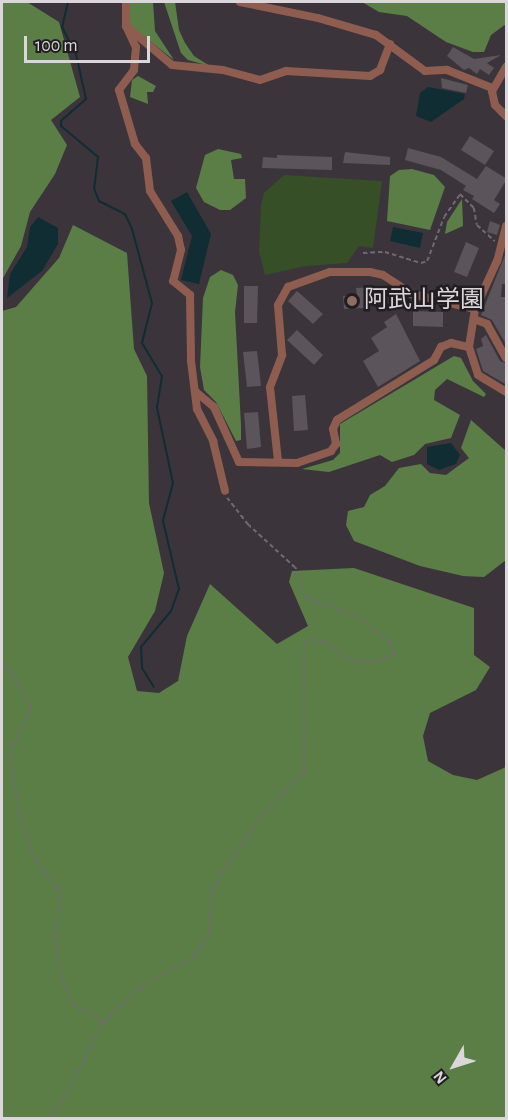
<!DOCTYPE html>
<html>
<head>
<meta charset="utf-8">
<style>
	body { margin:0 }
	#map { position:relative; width:508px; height:1120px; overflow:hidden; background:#3b353b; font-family:"Alegreya Sans","Noto Sans JP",sans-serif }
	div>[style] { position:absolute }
	.green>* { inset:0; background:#364f26 }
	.forest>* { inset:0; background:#5b7e46 }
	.water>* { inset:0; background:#0f2d32 }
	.stream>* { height:2px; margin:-1px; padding:0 1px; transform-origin:1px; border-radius:1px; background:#0f2d32 }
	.building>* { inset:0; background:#5b545b }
	.path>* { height:1.5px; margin-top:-0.75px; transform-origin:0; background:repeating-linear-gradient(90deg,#6f6a6f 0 4.5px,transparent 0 7.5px) }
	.street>* { height:8px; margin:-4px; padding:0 4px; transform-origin:4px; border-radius:4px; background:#8e5d50 }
	.dots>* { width:16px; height:16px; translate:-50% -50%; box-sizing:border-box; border:3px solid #211e21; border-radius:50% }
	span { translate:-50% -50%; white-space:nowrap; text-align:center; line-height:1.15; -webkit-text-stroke:5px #211e21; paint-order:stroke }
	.poi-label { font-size:24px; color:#dad6da }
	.left { translate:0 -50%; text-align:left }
	.frame { position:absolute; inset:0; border:3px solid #dad6da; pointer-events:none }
	.north { position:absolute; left:424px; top:1036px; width:60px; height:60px; -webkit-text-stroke:4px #211e21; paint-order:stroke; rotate:231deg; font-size:16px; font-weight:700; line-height:24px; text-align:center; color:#dad6da }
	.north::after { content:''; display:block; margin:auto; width:21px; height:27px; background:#dad6da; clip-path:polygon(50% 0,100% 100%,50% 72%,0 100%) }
	.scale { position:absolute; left:24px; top:36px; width:126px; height:27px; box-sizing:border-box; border:3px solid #dad6da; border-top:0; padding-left:8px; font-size:18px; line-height:21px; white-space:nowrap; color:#dad6da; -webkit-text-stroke:4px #211e21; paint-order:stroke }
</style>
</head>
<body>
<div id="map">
	<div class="green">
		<div style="clip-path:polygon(284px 175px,382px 181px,373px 248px,359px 246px,347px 263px,306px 266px,265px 275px,259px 252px,261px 205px,264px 193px)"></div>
	</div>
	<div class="forest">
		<div style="clip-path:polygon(2px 2px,27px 2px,59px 22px,80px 97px,51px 120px,67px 145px,55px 174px,30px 212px,21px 246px,2px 280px)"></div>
		<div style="clip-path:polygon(129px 2px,153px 2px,155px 31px,174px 60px,129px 25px)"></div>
		<div style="clip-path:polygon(164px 2px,175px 2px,179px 30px,185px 43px,194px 56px,210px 66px,188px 60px,181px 53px)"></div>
		<div style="clip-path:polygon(362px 2px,506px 2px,506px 24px,491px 35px,484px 52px,473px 52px,446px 42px,407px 16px,379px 12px)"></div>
		<div style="clip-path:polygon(138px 76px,156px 86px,153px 92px,147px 92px,148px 104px,130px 97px,132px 80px)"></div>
		<div style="clip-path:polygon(218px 149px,241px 154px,242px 158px,231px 160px,234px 179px,245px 179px,246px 198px,230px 210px,220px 210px,204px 202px,196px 188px,205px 155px)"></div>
		<div style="clip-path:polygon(412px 169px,434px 175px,445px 187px,430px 230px,387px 221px,390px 176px,399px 170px)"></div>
		<div style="clip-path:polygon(462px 199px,463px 226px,445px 234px,447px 222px)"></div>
		<div style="clip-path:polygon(73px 225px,127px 253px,134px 349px,147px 376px,149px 503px,164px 573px,155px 611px,128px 657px,137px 691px,159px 693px,178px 681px,187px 636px,210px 584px,277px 644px,308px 626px,289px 582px,292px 571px,354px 568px,474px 608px,474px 655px,490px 667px,476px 690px,430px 713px,423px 736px,428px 761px,453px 775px,477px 780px,506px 767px,506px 1118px,2px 1118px,2px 311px,16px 307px,59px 258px)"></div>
		<div style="clip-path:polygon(221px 270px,233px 275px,238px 285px,235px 312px,241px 425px,241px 440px,236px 441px,216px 402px,204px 390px,200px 367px,203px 298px,210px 277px)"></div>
		<div style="clip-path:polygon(454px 356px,461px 358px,473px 381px,486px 394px,484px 397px,447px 379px,435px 390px,434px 400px,460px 415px,451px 438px,425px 444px,414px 455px,392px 462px,380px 455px,329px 472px,302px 469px,333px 460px,340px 453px,340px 424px)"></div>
		<div style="clip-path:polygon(471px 420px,506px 451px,506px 560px,484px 577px,463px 576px,420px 566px,354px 541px,346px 525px,348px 511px,364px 507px,370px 495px,385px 486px,399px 468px,421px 464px,430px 473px,446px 475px,469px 458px,461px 448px)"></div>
	</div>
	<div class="water">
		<div style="clip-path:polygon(428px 87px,465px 94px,464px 99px,431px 122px,416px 116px,420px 93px)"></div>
		<div style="clip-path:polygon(187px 192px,211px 234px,199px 284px,181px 280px,192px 236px,171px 201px)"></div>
		<div style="clip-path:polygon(38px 217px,58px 228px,58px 244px,42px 271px,7px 298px,10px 274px,27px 247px,30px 227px)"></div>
		<div style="clip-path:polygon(393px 227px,423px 233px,420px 248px,390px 241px)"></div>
		<div style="clip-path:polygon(451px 443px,460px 455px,456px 464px,439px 470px,427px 464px,427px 447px)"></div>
	</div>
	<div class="stream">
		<div style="left:68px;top:2px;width:26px;rotate:103deg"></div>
		<div style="left:62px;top:27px;width:30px;rotate:63deg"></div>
		<div style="left:76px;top:54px;width:46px;rotate:77.5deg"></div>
		<div style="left:86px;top:99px;width:33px;rotate:139deg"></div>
		<div style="left:61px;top:121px;width:5px;rotate:90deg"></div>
		<div style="left:61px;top:126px;width:48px;rotate:40deg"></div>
		<div style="left:98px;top:157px;width:31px;rotate:97deg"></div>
		<div style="left:94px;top:188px;width:14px;rotate:69deg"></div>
		<div style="left:99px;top:201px;width:29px;rotate:27deg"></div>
		<div style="left:125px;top:214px;width:17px;rotate:65deg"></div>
		<div style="left:132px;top:229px;width:77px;rotate:74.9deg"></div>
		<div style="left:152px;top:303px;width:41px;rotate:104deg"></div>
		<div style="left:142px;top:343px;width:39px;rotate:59deg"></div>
		<div style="left:162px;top:376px;width:32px;rotate:99deg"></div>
		<div style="left:157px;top:408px;width:77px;rotate:78deg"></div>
		<div style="left:173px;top:483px;width:39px;rotate:105deg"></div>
		<div style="left:163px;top:521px;width:70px;rotate:76.8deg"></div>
		<div style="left:179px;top:589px;width:23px;rotate:110deg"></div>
		<div style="left:171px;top:611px;width:47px;rotate:129.8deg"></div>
		<div style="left:141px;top:647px;width:21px;rotate:87deg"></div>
		<div style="left:142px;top:668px;width:22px;rotate:58deg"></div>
	</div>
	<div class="building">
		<div style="clip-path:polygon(453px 47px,474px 59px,501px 55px,487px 63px,494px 68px,489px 75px,480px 69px,477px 74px,469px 68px,464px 70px,447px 56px)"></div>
		<div style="clip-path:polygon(441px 78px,468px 85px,466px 93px,442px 88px)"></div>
		<div style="clip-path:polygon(470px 136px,494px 151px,485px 165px,461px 150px)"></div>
		<div style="clip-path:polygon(408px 148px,441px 157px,477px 179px,486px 166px,507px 179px,494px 200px,500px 204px,494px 213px,472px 199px,474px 196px,463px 190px,466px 186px,441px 170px,405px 160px)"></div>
		<div style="clip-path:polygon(345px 152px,390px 157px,390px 165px,343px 163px)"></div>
		<div style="clip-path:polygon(277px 155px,332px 157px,332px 170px,262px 168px,263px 157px,277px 158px)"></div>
		<div style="clip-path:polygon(490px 221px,500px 225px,497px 235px,487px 232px)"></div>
		<div style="clip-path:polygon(466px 242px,479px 248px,467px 277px,454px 272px)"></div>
		<div style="clip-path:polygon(507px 250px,507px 284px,502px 284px,501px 297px,507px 297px,507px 346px,492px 320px,481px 315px)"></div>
		<div style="clip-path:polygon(244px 286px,258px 286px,257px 323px,244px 323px)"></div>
		<div style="clip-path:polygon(372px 287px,373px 295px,364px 295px,364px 308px,344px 309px,343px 296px,357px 295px,356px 288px)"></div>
		<div style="clip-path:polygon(297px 291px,323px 314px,313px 324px,288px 301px)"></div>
		<div style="clip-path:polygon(413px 311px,443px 312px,443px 327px,413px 326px)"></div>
		<div style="clip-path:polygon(396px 314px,420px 361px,378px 387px,363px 361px,379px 351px,371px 338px,387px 327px,384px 322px)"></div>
		<div style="clip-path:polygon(297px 330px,323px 355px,314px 365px,287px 340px)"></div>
		<div style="clip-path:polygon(486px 335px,500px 361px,507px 364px,507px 385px,483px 371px,476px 349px,483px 346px,481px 339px)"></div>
		<div style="clip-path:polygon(257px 351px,261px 386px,247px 387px,243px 352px)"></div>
		<div style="clip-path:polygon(305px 395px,308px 430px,294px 431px,292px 396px)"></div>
		<div style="clip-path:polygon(258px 412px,261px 447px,247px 449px,244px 413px)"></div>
	</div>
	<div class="path">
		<div style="left:363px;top:253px;width:22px;rotate:-3deg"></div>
		<div style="left:385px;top:252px;width:38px;rotate:17deg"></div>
		<div style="left:421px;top:263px;width:6px;rotate:-18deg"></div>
		<div style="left:427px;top:261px;width:47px;rotate:-68.9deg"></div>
		<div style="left:444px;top:217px;width:28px;rotate:-55deg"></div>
		<div style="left:460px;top:194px;width:20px;rotate:45deg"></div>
		<div style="left:474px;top:208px;width:17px;rotate:80deg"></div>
		<div style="left:477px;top:225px;width:24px;rotate:42deg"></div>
		<div style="left:2px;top:664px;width:19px;rotate:47deg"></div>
		<div style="left:15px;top:678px;width:35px;rotate:61deg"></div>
		<div style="left:32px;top:709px;width:40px;rotate:118deg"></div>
		<div style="left:13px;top:744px;width:15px;rotate:98deg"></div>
		<div style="left:11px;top:759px;width:59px;rotate:81.2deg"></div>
		<div style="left:20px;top:817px;width:46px;rotate:70.8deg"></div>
		<div style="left:35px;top:860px;width:35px;rotate:50deg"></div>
		<div style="left:58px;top:887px;width:13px;rotate:77deg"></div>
		<div style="left:61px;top:900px;width:36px;rotate:99deg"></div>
		<div style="left:55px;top:936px;width:30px;rotate:82deg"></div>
		<div style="left:59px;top:966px;width:31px;rotate:73deg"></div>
		<div style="left:68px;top:996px;width:14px;rotate:51deg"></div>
		<div style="left:77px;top:1007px;width:30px;rotate:28deg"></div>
		<div style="left:50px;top:1118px;width:38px;rotate:-57deg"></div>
		<div style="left:71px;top:1086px;width:72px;rotate:-63.4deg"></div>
		<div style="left:103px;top:1022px;width:50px;rotate:-42.6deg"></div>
		<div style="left:140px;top:988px;width:65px;rotate:-30.5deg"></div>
		<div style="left:196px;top:955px;width:26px;rotate:-61deg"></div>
		<div style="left:209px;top:932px;width:42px;rotate:-85.9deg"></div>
		<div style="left:212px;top:890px;width:21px;rotate:-61deg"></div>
		<div style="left:222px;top:872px;width:67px;rotate:-55.4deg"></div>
		<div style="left:260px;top:817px;width:64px;rotate:-46.3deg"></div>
		<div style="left:304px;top:771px;width:127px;rotate:-90deg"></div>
		<div style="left:304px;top:644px;width:9px;rotate:-32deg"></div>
		<div style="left:312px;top:639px;width:14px;rotate:12deg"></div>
		<div style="left:326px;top:642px;width:30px;rotate:37deg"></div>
		<div style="left:350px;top:660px;width:21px;rotate:8deg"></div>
		<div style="left:371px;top:663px;width:25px;rotate:-21deg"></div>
		<div style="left:394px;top:654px;width:11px;rotate:-105deg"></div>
		<div style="left:391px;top:643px;width:45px;rotate:-143.1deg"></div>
		<div style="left:355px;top:616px;width:53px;rotate:-160.2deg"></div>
		<div style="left:305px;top:598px;width:32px;rotate:-108deg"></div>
		<div style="left:295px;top:568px;width:64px;rotate:-137.5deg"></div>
		<div style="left:248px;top:525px;width:34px;rotate:-128deg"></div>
	</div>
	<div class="street">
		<div style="left:126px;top:2px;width:24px;rotate:90deg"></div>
		<div style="left:126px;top:26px;width:23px;rotate:65deg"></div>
		<div style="left:136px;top:47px;width:23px;rotate:95deg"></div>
		<div style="left:134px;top:70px;width:25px;rotate:127deg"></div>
		<div style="left:119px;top:90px;width:56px;rotate:73.5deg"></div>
		<div style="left:135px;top:144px;width:18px;rotate:52deg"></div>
		<div style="left:146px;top:158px;width:33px;rotate:83deg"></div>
		<div style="left:150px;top:191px;width:53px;rotate:58.1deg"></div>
		<div style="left:178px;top:236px;width:14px;rotate:78deg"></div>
		<div style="left:181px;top:250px;width:32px;rotate:104deg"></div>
		<div style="left:173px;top:281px;width:22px;rotate:39deg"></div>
		<div style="left:190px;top:295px;width:66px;rotate:89.1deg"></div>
		<div style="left:191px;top:361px;width:48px;rotate:82.9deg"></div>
		<div style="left:197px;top:409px;width:36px;rotate:63deg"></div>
		<div style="left:213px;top:441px;width:51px;rotate:76.5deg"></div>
		<div style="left:240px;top:2px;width:80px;rotate:11.6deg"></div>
		<div style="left:318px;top:18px;width:60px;rotate:16.3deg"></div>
		<div style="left:376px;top:35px;width:61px;rotate:36.3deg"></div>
		<div style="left:425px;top:71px;width:22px;rotate:-3deg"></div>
		<div style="left:447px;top:70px;width:48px;rotate:21.8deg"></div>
		<div style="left:126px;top:26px;width:60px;rotate:40.3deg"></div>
		<div style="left:172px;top:65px;width:51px;rotate:5.6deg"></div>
		<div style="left:223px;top:70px;width:38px;rotate:15deg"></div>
		<div style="left:260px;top:80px;width:28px;rotate:-19deg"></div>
		<div style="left:286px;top:71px;width:84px;rotate:3.4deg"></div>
		<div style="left:370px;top:76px;width:12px;rotate:-31deg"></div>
		<div style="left:380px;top:70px;width:28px;rotate:-69deg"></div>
		<div style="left:506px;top:67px;width:28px;rotate:120deg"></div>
		<div style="left:492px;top:91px;width:14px;rotate:78deg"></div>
		<div style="left:495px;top:105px;width:16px;rotate:45deg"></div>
		<div style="left:506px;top:226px;width:36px;rotate:104deg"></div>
		<div style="left:497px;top:261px;width:53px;rotate:114.6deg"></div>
		<div style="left:475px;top:309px;width:38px;rotate:99deg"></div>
		<div style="left:469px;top:347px;width:29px;rotate:72deg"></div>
		<div style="left:478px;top:375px;width:33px;rotate:31deg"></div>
		<div style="left:474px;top:319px;width:14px;rotate:21deg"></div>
		<div style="left:487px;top:324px;width:39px;rotate:61deg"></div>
		<div style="left:196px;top:392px;width:23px;rotate:40deg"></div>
		<div style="left:214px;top:407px;width:60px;rotate:65.6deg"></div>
		<div style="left:239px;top:462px;width:58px;rotate:1deg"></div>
		<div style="left:297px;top:463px;width:36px;rotate:-19deg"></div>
		<div style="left:331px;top:451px;width:9px;rotate:-54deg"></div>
		<div style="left:336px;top:444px;width:15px;rotate:-101deg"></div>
		<div style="left:333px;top:429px;width:10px;rotate:-66deg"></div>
		<div style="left:337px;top:420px;width:114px;rotate:-31.7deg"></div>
		<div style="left:434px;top:360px;width:15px;rotate:-62deg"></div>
		<div style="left:441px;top:347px;width:11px;rotate:-22deg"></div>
		<div style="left:451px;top:343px;width:18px;rotate:13deg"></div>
		<div style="left:278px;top:461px;width:74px;rotate:-96.2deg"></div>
		<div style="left:270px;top:387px;width:34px;rotate:-69deg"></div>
		<div style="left:282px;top:355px;width:50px;rotate:-94.6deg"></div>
		<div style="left:278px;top:305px;width:21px;rotate:-61deg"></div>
		<div style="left:288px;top:287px;width:45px;rotate:-19.7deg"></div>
		<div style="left:330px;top:272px;width:40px"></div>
		<div style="left:370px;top:272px;width:13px;rotate:13deg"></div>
		<div style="left:383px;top:275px;width:35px;rotate:33deg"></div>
		<div style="left:412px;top:294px;width:65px;rotate:13.4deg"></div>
	</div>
	<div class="dots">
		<div style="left:352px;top:301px;background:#8d6e63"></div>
	</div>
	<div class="poi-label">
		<span class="left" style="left:364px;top:301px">阿武山学園</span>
	</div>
	<div class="frame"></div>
	<div class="north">N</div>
	<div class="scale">100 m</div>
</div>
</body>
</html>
